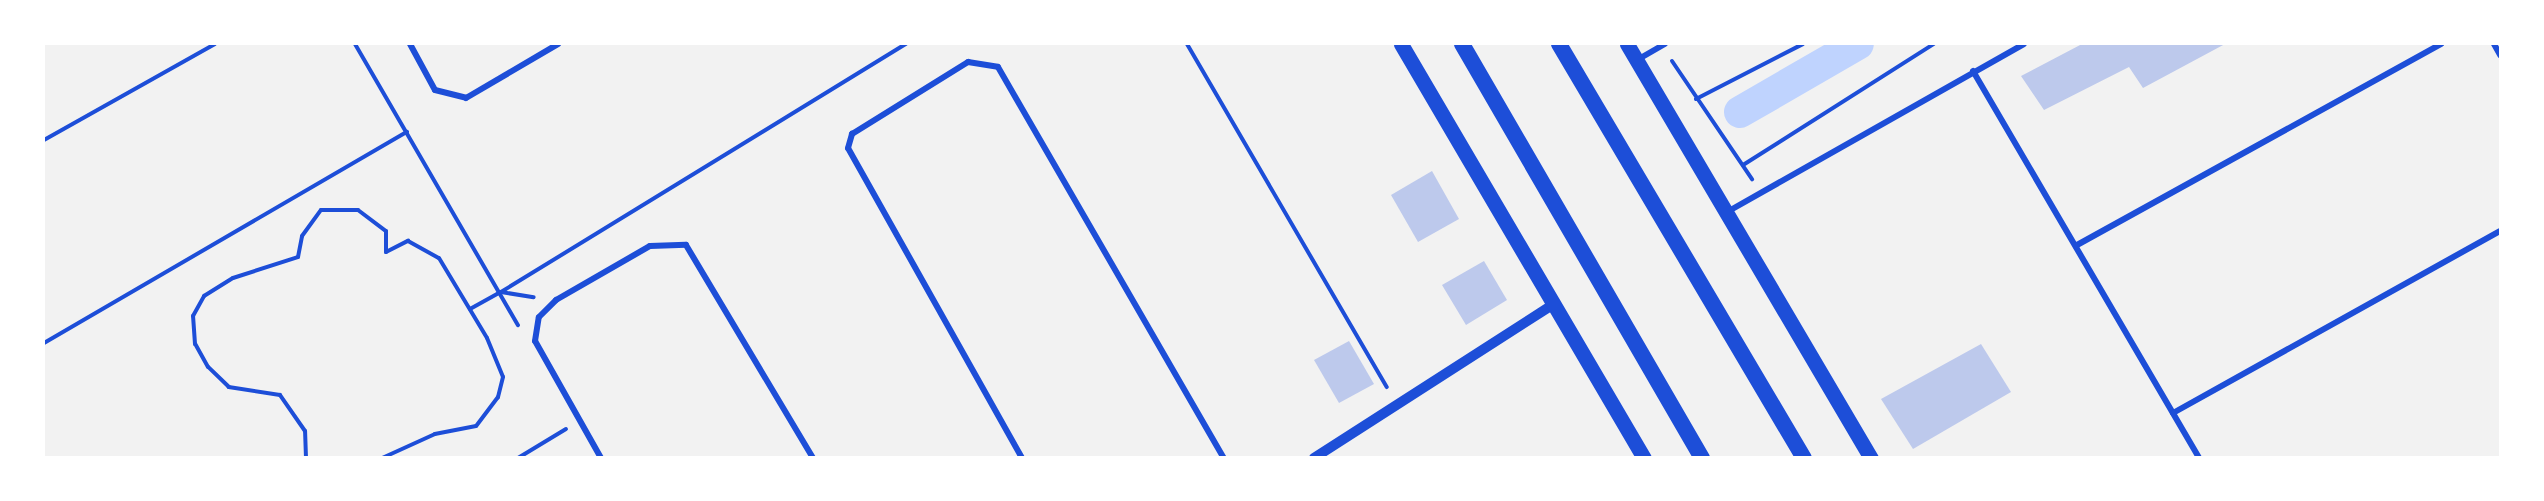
<!DOCTYPE html>
<html>
<head>
<meta charset="utf-8">
<style>
	body { margin:0 }
	#map { position:relative; width:2544px; height:501px; overflow:hidden; background:#f2f2f2; font-family:"Sofia Sans Condensed",sans-serif }
	div>[style] { position:absolute }
	.canal>* { height:32px; margin:-16px; padding:0 16px; transform-origin:16px; border-radius:16px; background:#bfd3fe }
	.building>* { inset:0; background:#bdc9ec }
	.path>* { height:4px; margin:-2px; padding:0 2px; transform-origin:2px; border-radius:2px; background:#1d4ed8 }
	.minor>* { height:6px; margin:-3px; padding:0 3px; transform-origin:3px; border-radius:3px; background:#1d4ed8 }
	.tertiary>* { height:10px; margin:-5px; padding:0 5px; transform-origin:5px; border-radius:5px; background:#1d4ed8 }
	.primary>* { height:15px; margin:-7.5px; padding:0 7.5px; transform-origin:7.5px; border-radius:7.5px; background:#1d4ed8 }
	.trunk>* { height:16px; margin:-8px; padding:0 8px; transform-origin:8px; border-radius:8px; background:#1d4ed8 }
	span { translate:-50% -50%; white-space:nowrap; text-align:center; line-height:1.15; -webkit-text-stroke:4.5px #fff; paint-order:stroke }
	.frame { position:absolute; inset:0; border:45px solid #fff; pointer-events:none }
</style>
</head>
<body>
<div id="map">
	<div class="canal">
		<div style="left:1740px;top:112px;width:136px;rotate:-30deg"></div>
	</div>
	<div class="building">
		<div style="clip-path:polygon(2082px 44px,2225px 44px,2143px 88px,2129px 67px,2044px 110px,2021px 76px)"></div>
		<div style="clip-path:polygon(1432px 171px,1459px 219px,1418px 242px,1391px 195px)"></div>
		<div style="clip-path:polygon(1484px 261px,1507px 300px,1466px 325px,1442px 285px)"></div>
		<div style="clip-path:polygon(1349px 341px,1374px 384px,1339px 403px,1314px 360px)"></div>
		<div style="clip-path:polygon(1981px 344px,2011px 392px,1913px 449px,1881px 399px)"></div>
	</div>
	<div class="path">
		<div style="left:355px;top:44px;width:325px;rotate:59.9deg"></div>
		<div style="left:1187px;top:44px;width:397px;rotate:59.8deg"></div>
		<div style="left:1672px;top:61px;width:143px;rotate:55.9deg"></div>
		<div style="left:1696px;top:99px;width:120px;rotate:-27.2deg"></div>
		<div style="left:44px;top:140px;width:196px;rotate:-29.3deg"></div>
		<div style="left:1743px;top:165px;width:226px;rotate:-32.4deg"></div>
		<div style="left:501px;top:292px;width:475px;rotate:-31.5deg"></div>
		<div style="left:470px;top:309px;width:35px;rotate:-29deg"></div>
		<div style="left:501px;top:292px;width:33px;rotate:9deg"></div>
		<div style="left:44px;top:343px;width:420px;rotate:-30.2deg"></div>
		<div style="left:306px;top:458px;width:27px;rotate:-92deg"></div>
		<div style="left:305px;top:431px;width:44px;rotate:-124.8deg"></div>
		<div style="left:280px;top:395px;width:52px;rotate:-171.1deg"></div>
		<div style="left:229px;top:387px;width:29px;rotate:-136deg"></div>
		<div style="left:208px;top:367px;width:26px;rotate:-119deg"></div>
		<div style="left:195px;top:344px;width:28px;rotate:-94deg"></div>
		<div style="left:193px;top:316px;width:23px;rotate:-61deg"></div>
		<div style="left:204px;top:296px;width:34px;rotate:-32deg"></div>
		<div style="left:233px;top:278px;width:68px;rotate:-17.9deg"></div>
		<div style="left:298px;top:257px;width:21px;rotate:-79deg"></div>
		<div style="left:302px;top:236px;width:32px;rotate:-54deg"></div>
		<div style="left:321px;top:210px;width:37px"></div>
		<div style="left:358px;top:210px;width:35px;rotate:37deg"></div>
		<div style="left:386px;top:231px;width:21px;rotate:90deg"></div>
		<div style="left:386px;top:252px;width:25px;rotate:-27deg"></div>
		<div style="left:408px;top:241px;width:35px;rotate:29deg"></div>
		<div style="left:439px;top:258px;width:93px;rotate:59deg"></div>
		<div style="left:487px;top:338px;width:42px;rotate:67.7deg"></div>
		<div style="left:503px;top:377px;width:21px;rotate:104deg"></div>
		<div style="left:498px;top:397px;width:36px;rotate:127deg"></div>
		<div style="left:476px;top:426px;width:42px;rotate:169deg"></div>
		<div style="left:435px;top:434px;width:58px;rotate:155.6deg"></div>
		<div style="left:518px;top:458px;width:56px;rotate:-31.1deg"></div>
	</div>
	<div class="minor">
		<div style="left:410px;top:44px;width:52px;rotate:61.5deg"></div>
		<div style="left:435px;top:90px;width:32px;rotate:14deg"></div>
		<div style="left:466px;top:98px;width:107px;rotate:-30.4deg"></div>
		<div style="left:2494px;top:44px;width:13px;rotate:61deg"></div>
		<div style="left:1637px;top:60px;width:32px;rotate:-30deg"></div>
		<div style="left:1973px;top:71px;width:448px;rotate:59.7deg"></div>
		<div style="left:1727px;top:212px;width:341px;rotate:-29.5deg"></div>
		<div style="left:2077px;top:245px;width:416px;rotate:-28.9deg"></div>
		<div style="left:2173px;top:413px;width:374px;rotate:-29.1deg"></div>
		<div style="left:601px;top:458px;width:134px;rotate:-119.4deg"></div>
		<div style="left:535px;top:341px;width:24px;rotate:-81deg"></div>
		<div style="left:539px;top:317px;width:24px;rotate:-45deg"></div>
		<div style="left:556px;top:300px;width:108px;rotate:-29.9deg"></div>
		<div style="left:650px;top:246px;width:36px;rotate:-2deg"></div>
		<div style="left:686px;top:245px;width:248px;rotate:59.2deg"></div>
		<div style="left:1022px;top:458px;width:355px;rotate:-119.3deg"></div>
		<div style="left:848px;top:148px;width:15px;rotate:-74deg"></div>
		<div style="left:852px;top:134px;width:137px;rotate:-31.8deg"></div>
		<div style="left:968px;top:62px;width:30px;rotate:9deg"></div>
		<div style="left:998px;top:67px;width:452px;rotate:60deg"></div>
	</div>
	<div class="tertiary">
		<div style="left:1314px;top:458px;width:285px;rotate:-32.7deg"></div>
	</div>
	<div class="primary">
		<div style="left:1401px;top:44px;width:480px;rotate:59.6deg"></div>
		<div style="left:1627px;top:44px;width:481px;rotate:59.5deg"></div>
	</div>
	<div class="trunk">
		<div style="left:1462px;top:44px;width:479px;rotate:59.9deg"></div>
		<div style="left:1559px;top:44px;width:481px;rotate:59.4deg"></div>
	</div>
	<div class="frame"></div>
</div>
</body>
</html>
